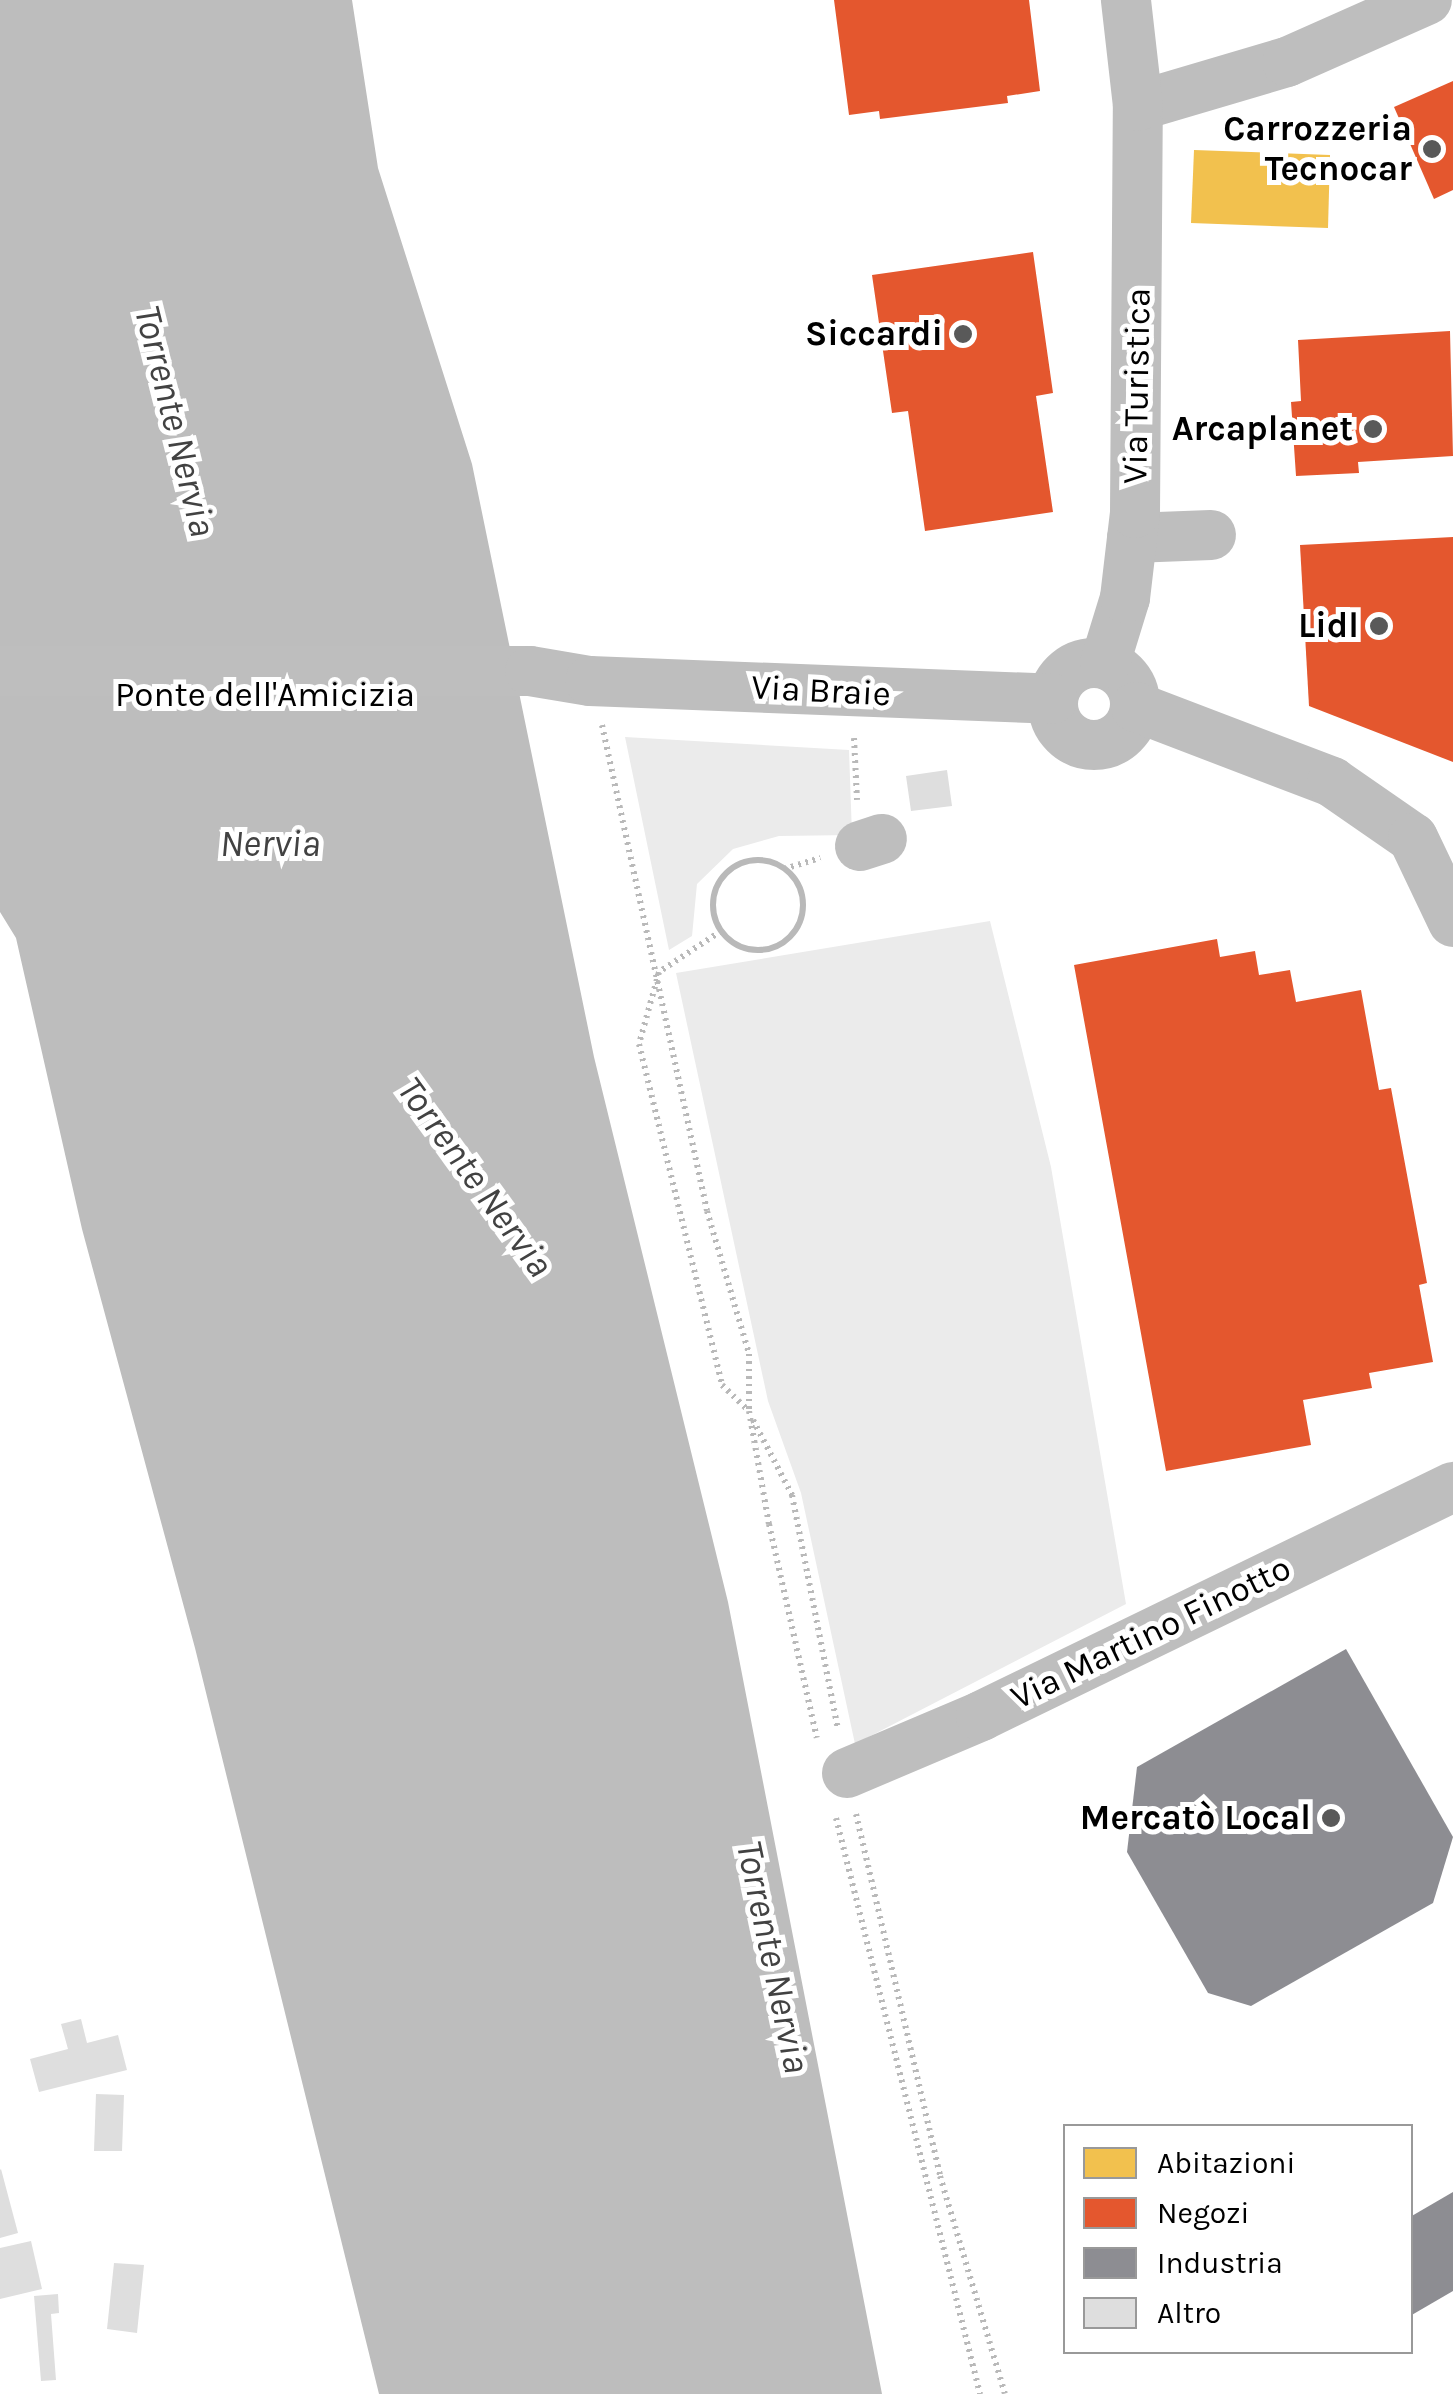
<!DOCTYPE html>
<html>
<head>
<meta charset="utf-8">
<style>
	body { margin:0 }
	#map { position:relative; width:1453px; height:2394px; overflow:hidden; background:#fff; font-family:Karla,sans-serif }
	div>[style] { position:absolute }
	.green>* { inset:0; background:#ebebeb }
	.water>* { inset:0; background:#bdbdbd }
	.homes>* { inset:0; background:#f2c14e }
	.shops>* { inset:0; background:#e4572e }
	.industry>* { inset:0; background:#8d8d92 }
	.building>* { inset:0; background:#dedede }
	.path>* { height:6px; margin-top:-3px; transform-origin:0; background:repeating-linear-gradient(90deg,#b9b9b9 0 2.5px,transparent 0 7.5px) }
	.path>.ring { margin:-3px; padding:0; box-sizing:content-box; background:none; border:6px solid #b9b9b9; border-radius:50% }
	.minor>* { height:50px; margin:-25px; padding:0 25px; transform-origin:25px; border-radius:25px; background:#bebebe }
	.minor>.ring { margin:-25px; padding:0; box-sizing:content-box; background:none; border:50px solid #bebebe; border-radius:50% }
	.dots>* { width:28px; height:28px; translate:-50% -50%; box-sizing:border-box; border:5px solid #fff; border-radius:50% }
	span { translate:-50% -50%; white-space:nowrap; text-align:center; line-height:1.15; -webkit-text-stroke:10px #fff; paint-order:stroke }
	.poi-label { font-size:35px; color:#000; font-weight:700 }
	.right { translate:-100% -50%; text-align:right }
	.street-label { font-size:35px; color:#000 }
	.water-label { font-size:38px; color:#424242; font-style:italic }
	.legend { position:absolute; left:1063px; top:2124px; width:350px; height:230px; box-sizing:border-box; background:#fff; border:2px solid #999; margin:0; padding:12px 18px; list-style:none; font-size:30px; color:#000 }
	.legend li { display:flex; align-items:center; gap:20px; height:50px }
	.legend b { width:50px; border:2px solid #999 }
</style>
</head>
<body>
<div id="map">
	<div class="green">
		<div style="clip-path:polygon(625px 737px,849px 750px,852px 835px,779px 836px,733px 849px,697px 884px,692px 936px,669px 950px)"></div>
		<div style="clip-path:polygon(990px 921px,1051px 1167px,1126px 1604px,855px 1744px,801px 1493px,768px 1401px,676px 973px)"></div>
	</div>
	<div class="water">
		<div style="clip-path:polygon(0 0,352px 0,378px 168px,472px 464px,594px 1057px,728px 1602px,882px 2394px,379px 2394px,195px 1648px,82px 1229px,16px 938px,0 912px)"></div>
	</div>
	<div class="homes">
		<div style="clip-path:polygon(1194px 150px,1330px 155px,1328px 228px,1191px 223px)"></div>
	</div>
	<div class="shops">
		<div style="clip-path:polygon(834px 0,1029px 0,1040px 91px,1007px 96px,1008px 103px,880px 119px,879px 111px,849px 115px)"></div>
		<div style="clip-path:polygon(1453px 81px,1453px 190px,1434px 199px,1394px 107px)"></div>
		<div style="clip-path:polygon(1033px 252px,1053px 393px,1036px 396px,1053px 512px,925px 531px,908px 411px,892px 413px,872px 275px)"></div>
		<div style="clip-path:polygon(1450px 331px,1453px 456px,1358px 462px,1359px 473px,1296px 476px,1291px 402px,1301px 401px,1298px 340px)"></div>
		<div style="clip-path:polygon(1453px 537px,1453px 762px,1309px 706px,1300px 545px)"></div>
		<div style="clip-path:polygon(1217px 939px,1220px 957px,1255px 951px,1259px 975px,1290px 970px,1296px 1002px,1361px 990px,1379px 1090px,1391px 1088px,1427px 1283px,1419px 1285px,1433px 1362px,1369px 1373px,1372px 1388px,1303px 1400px,1311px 1445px,1166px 1471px,1074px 965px)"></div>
	</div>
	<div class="industry">
		<div style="clip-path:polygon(1346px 1649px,1453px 1837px,1433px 1903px,1251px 2006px,1208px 1993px,1127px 1852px,1137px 1767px)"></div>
		<div style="clip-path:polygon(1453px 2192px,1453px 2291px,1410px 2316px,1410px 2217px)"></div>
	</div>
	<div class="building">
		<div style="clip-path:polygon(947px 770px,952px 806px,911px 811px,906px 776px)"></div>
		<div style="clip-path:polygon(81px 2019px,87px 2043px,118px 2035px,127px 2070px,39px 2092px,30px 2059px,68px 2049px,61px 2024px)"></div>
		<div style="clip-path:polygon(96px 2094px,124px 2095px,122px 2151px,94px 2151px)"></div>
		<div style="clip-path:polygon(1px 2169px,18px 2233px,0 2238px,0 2170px)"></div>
		<div style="clip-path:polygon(31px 2241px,42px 2289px,0 2299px,0 2248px)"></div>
		<div style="clip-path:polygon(114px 2263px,144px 2265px,137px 2333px,107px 2329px)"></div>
		<div style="clip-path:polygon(58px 2294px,59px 2313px,51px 2314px,56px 2380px,41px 2381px,34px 2296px)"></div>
	</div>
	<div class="path">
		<div style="left:602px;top:725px;width:497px;rotate:77.8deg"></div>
		<div style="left:707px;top:1211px;width:149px;rotate:73.6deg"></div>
		<div style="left:749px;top:1354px;width:57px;rotate:90deg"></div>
		<div style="left:749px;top:1411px;width:115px;rotate:80deg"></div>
		<div style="left:769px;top:1524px;width:219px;rotate:77.4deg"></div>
		<div style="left:854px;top:738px;width:62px;rotate:87.2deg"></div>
		<div class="ring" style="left:713px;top:860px;width:84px;height:84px"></div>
		<div style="left:784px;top:869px;width:38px;rotate:-17deg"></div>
		<div style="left:721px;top:931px;width:74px;rotate:146.5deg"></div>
		<div style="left:659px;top:972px;width:75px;rotate:105.5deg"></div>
		<div style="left:639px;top:1044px;width:351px;rotate:76.3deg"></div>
		<div style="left:722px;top:1385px;width:35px;rotate:44deg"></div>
		<div style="left:753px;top:1420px;width:85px;rotate:62.5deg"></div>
		<div style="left:792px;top:1495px;width:238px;rotate:78.9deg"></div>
		<div style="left:856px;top:1814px;width:372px;rotate:76.9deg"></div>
		<div style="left:940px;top:2176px;width:227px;rotate:73.4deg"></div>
		<div style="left:836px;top:1818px;width:594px;rotate:75.96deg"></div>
	</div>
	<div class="minor">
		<div style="left:1138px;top:106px;width:155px;rotate:-16.5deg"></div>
		<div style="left:1287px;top:62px;width:153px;rotate:-23.9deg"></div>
		<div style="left:1132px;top:538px;width:79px;rotate:-2.2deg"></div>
		<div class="ring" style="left:1053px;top:663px;width:32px;height:32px"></div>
		<div style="left:1105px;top:663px;width:68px;rotate:-72.9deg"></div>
		<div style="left:1125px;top:598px;width:86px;rotate:-83.3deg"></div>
		<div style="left:1135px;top:513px;width:407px;rotate:-89.6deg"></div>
		<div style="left:1138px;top:106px;width:107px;rotate:-96.5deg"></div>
		<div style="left:0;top:671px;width:530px"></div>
		<div style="left:530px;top:671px;width:61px;rotate:9.5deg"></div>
		<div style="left:590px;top:681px;width:463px;rotate:2.2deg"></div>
		<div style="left:1136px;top:707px;width:210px;rotate:20.9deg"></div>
		<div style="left:1332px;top:782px;width:98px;rotate:34.7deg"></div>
		<div style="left:1413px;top:838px;width:93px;rotate:64.5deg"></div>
		<div style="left:860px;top:846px;width:23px;rotate:-18deg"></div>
		<div style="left:847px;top:1773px;width:146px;rotate:-23deg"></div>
		<div style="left:981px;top:1716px;width:525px;rotate:-25.88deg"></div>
	</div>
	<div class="dots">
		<div style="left:1432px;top:149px;background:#595959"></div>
		<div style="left:963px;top:334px;background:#595959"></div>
		<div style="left:1373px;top:429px;background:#595959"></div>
		<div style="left:1379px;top:626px;background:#595959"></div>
		<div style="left:1331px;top:1818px;background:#595959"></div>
	</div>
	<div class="poi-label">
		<span class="right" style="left:1412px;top:149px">Carrozzeria<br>Tecnocar</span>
		<span class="right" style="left:943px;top:334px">Siccardi</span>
		<span class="right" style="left:1353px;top:429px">Arcaplanet</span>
		<span class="right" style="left:1359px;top:626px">Lidl</span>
		<span class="right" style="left:1311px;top:1818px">Mercatò Local</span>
	</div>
	<div class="street-label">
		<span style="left:1137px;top:386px;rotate:-89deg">Via Turistica</span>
		<span style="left:821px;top:691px;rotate:3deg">Via Braie</span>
		<span style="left:265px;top:695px">Ponte dell'Amicizia</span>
		<span style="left:1151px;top:1633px;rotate:-26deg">Via Martino Finotto</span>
	</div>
	<div class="water-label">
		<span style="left:175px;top:421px;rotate:76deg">Torrente Nervia</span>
		<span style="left:270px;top:844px">Nervia</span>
		<span style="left:475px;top:1177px;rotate:54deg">Torrente Nervia</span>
		<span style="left:773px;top:1957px;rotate:78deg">Torrente Nervia</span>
	</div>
	<ul class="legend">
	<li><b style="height:28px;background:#f2c14e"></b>Abitazioni</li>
	<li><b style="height:28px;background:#e4572e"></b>Negozi</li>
	<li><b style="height:28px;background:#8d8d92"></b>Industria</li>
	<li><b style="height:28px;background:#dedede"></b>Altro</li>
	</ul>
</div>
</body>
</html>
